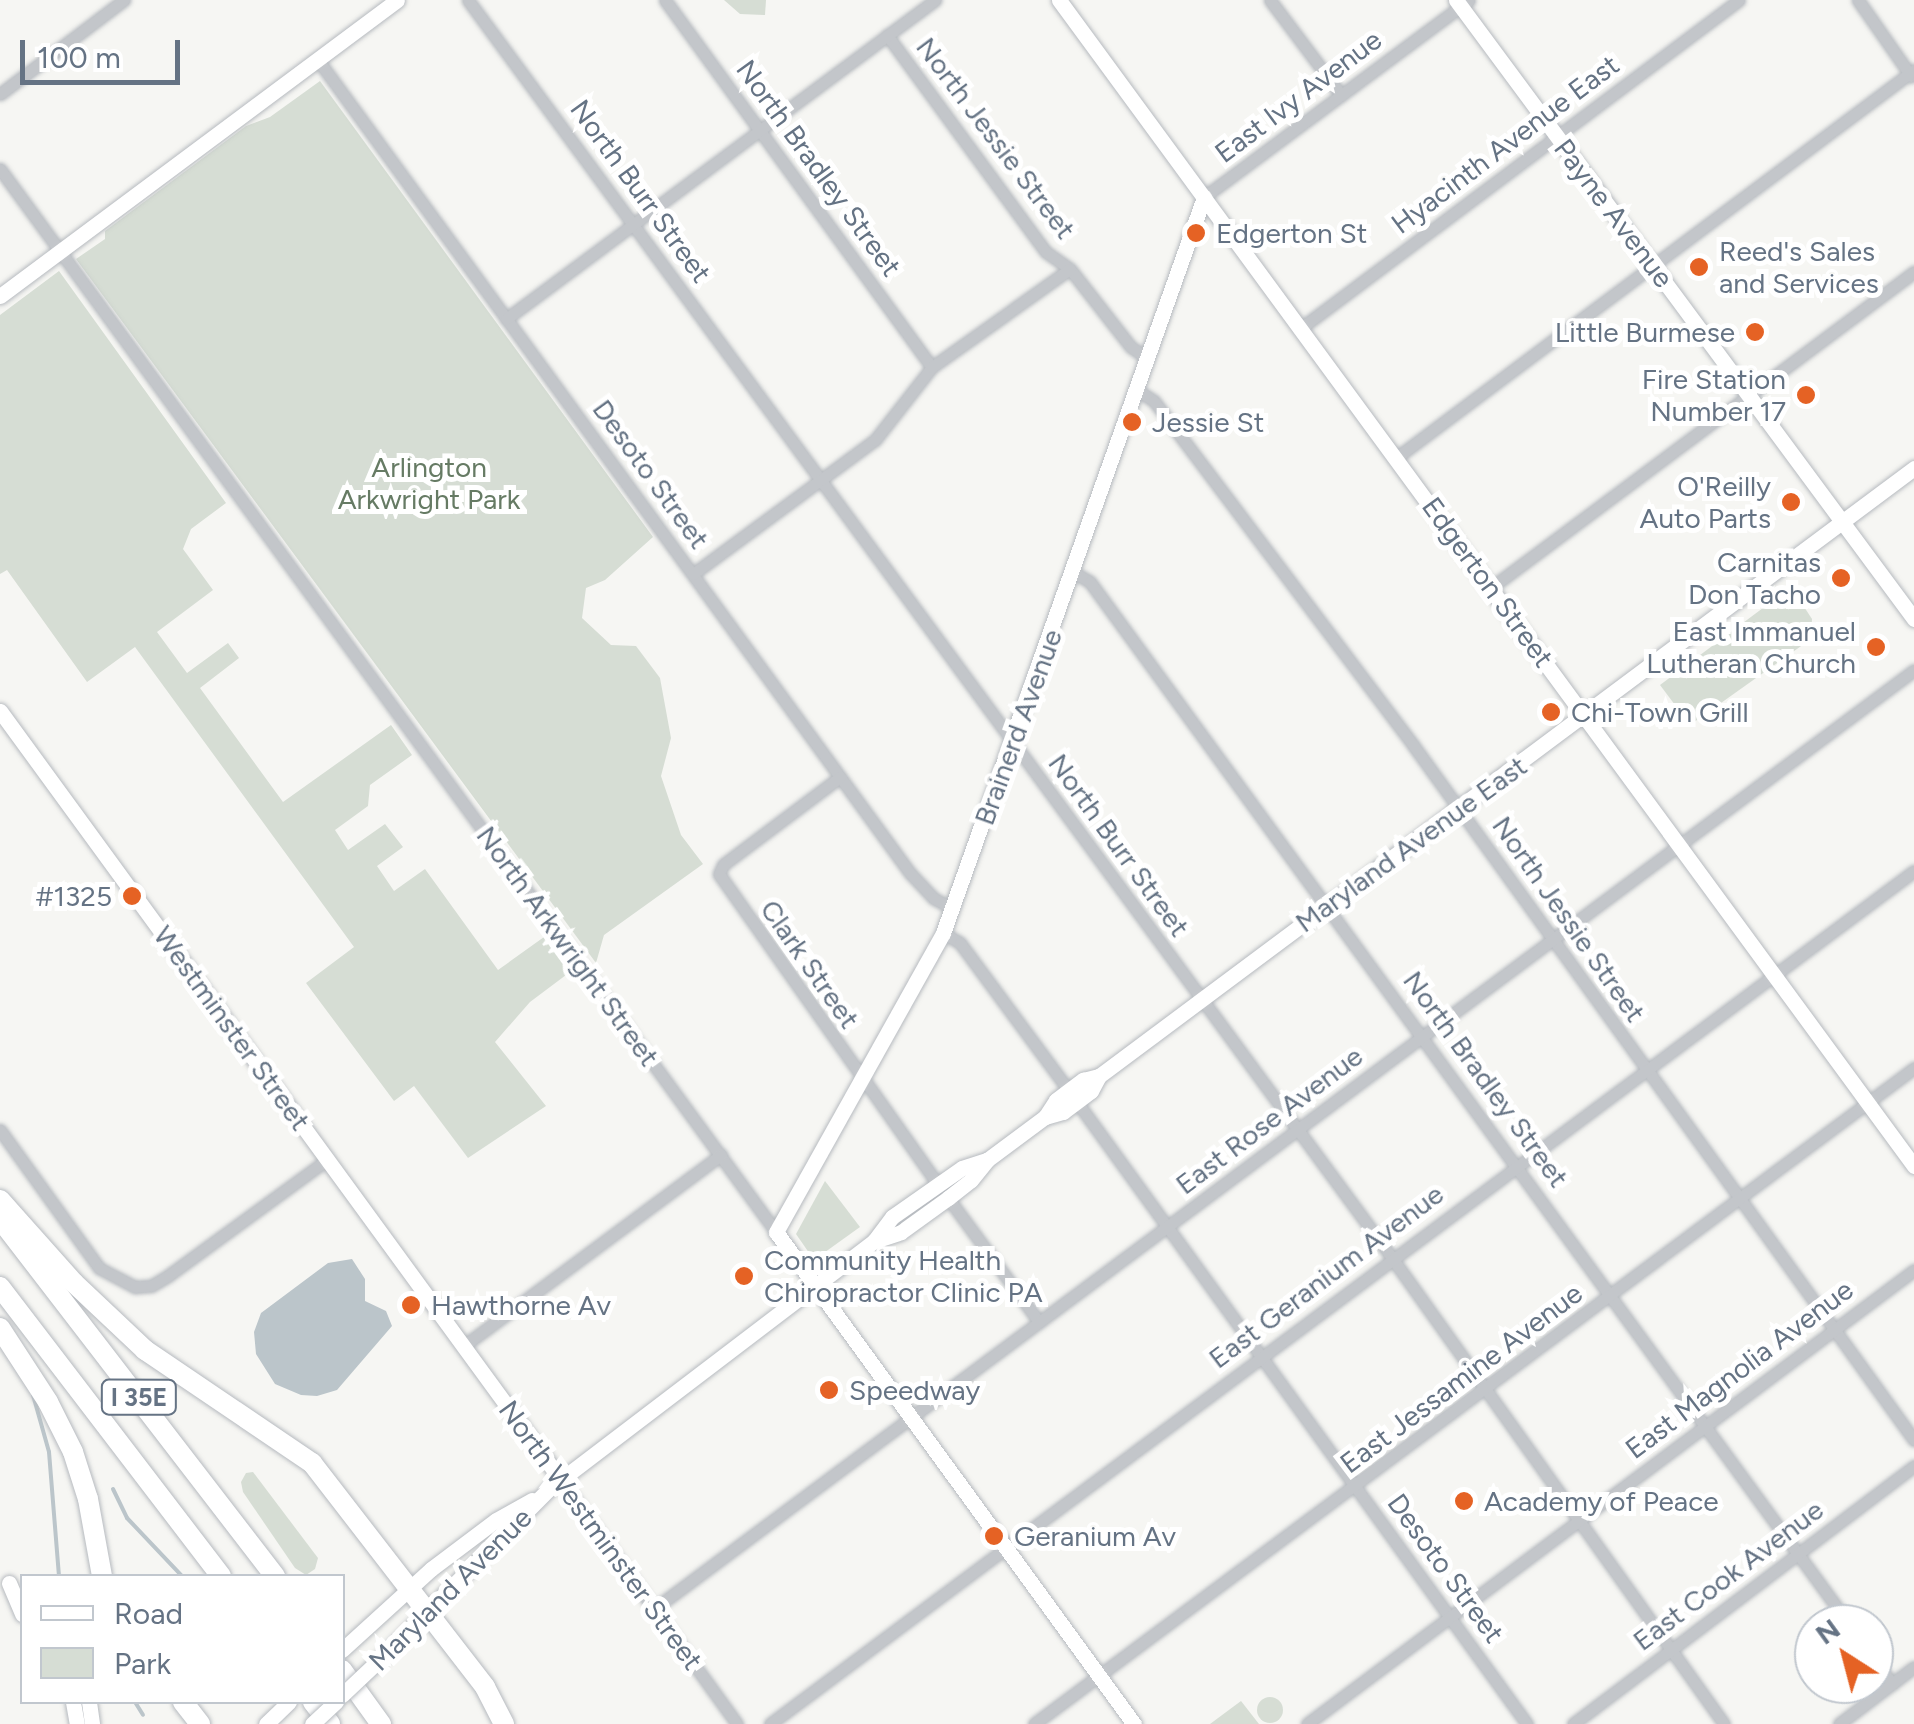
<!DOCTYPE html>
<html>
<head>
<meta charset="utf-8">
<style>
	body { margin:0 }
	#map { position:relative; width:1914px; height:1724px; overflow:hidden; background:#f6f6f3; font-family:Figtree,sans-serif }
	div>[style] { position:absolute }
	.green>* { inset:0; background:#d6ddd4 }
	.round { border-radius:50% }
	.water>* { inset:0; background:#bbc5ca }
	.stream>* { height:4px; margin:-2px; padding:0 2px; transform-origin:2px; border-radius:2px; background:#bbc5ca }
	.roads { filter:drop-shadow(0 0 2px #b6babf) drop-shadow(0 0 2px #b6babf) }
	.street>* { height:11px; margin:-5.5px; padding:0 5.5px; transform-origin:5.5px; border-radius:5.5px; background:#c3c6ca }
	.secondary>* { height:15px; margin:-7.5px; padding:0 7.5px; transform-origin:7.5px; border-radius:7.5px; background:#fff }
	.highway>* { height:20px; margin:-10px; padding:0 10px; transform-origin:10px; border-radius:10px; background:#fff }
	.bridges { filter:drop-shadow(0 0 2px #b6babf) drop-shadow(0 0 2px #b6babf) }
	.secondary-bridge>* { height:15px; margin:-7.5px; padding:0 7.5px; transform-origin:7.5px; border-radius:7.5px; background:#fff }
	.dots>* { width:28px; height:28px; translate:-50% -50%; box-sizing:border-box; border:5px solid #fff; border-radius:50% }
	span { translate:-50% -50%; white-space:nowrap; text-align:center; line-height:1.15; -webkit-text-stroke:10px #fff; paint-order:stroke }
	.shield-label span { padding:2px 8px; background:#fff; border:2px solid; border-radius:8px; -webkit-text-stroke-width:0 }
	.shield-label { font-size:25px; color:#657384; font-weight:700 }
	.street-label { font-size:28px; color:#657384 }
	.poi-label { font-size:28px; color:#657384 }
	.left { translate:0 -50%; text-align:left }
	.right { translate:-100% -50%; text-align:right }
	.park-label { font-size:28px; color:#667b64 }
	.legend { position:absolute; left:20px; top:1574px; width:325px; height:130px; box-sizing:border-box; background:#fff; border:2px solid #c1c7ce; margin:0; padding:12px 18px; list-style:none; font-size:30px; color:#657384 }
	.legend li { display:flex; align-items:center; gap:20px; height:50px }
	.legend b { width:50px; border:2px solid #c1c7ce }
	.north { position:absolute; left:1794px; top:1604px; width:100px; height:100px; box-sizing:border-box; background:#fff; border:2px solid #c1c7ce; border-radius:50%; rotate:324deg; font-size:28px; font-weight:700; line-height:40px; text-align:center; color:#657384 }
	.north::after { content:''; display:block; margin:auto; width:35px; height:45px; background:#e56224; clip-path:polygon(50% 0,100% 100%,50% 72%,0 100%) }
	.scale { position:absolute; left:20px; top:40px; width:160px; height:45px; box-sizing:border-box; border:5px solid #657384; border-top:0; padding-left:12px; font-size:30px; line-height:35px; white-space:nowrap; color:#657384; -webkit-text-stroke:8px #fff; paint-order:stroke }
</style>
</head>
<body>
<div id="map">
	<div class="green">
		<div style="clip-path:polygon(724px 0,766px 0,765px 15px,740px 14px)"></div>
		<div style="clip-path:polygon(320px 81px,653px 537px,605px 580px,586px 588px,582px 618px,611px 645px,636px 646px,660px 678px,671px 738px,661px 776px,681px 835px,703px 864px,604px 935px,596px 963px,76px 259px,105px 239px,105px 231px,246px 126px,270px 117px)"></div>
		<div style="clip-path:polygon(59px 271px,226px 503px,191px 529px,183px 549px,213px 590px,157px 632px,187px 673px,228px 643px,239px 658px,200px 688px,283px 802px,391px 725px,412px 755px,370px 785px,368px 806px,335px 830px,348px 850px,385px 824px,403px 847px,377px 866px,394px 891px,425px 869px,498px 970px,544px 937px,570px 972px,530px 1002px,495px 1042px,546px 1106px,468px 1158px,414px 1086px,394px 1101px,306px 983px,354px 947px,135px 647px,87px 682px,7px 570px,0 574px,0 315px)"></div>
		<div style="clip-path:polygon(1791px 587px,1812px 619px,1811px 639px,1690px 725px,1660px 685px)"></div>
		<div style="clip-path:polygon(825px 1181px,860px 1227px,814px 1260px,796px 1234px)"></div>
		<div style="clip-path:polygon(253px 1472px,318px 1558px,315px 1569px,306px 1575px,295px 1568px,243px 1492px,241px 1482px,246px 1473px)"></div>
		<div class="round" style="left:1257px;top:1697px;width:26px;height:26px"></div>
		<div style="clip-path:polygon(1241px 1701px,1259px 1724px,1210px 1724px)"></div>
	</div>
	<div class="water">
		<div style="clip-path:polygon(352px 1259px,365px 1279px,365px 1301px,386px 1311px,392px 1326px,337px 1390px,317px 1396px,301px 1395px,275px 1384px,256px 1354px,254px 1332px,261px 1313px,328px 1263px)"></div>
	</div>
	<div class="stream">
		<div style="left:33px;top:1395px;width:59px;rotate:74.3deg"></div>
		<div style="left:49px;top:1452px;width:124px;rotate:85.4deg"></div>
		<div style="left:113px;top:1489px;width:32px;rotate:64deg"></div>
		<div style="left:127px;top:1518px;width:80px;rotate:46.5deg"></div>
		<div style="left:135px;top:1702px;width:15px;rotate:58deg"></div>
	</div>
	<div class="roads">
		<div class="street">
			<div style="left:468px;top:0;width:1561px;rotate:53.7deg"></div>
			<div style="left:1392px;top:1258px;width:572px;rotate:54.53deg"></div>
			<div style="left:665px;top:0;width:454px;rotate:54deg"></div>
			<div style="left:1270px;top:0;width:119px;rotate:53.2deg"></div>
			<div style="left:1858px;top:0;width:93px;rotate:55.1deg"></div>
			<div style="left:887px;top:35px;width:269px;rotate:53.8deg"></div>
			<div style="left:1046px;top:252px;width:29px;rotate:35deg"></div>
			<div style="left:1070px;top:269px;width:99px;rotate:52deg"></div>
			<div style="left:1131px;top:347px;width:19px;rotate:35deg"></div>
			<div style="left:318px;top:60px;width:1006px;rotate:53.94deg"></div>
			<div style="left:910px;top:873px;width:34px;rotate:47deg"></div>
			<div style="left:933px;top:898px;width:21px;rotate:28deg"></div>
			<div style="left:0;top:94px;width:156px;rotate:-37.2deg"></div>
			<div style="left:0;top:169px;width:1316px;rotate:53.87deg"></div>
			<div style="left:1204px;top:197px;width:330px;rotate:-36.6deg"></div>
			<div style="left:506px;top:319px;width:535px;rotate:-36.63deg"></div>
			<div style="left:1301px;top:328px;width:547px;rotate:-36.83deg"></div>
			<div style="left:1136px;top:389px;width:22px;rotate:34deg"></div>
			<div style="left:1154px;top:401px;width:431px;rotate:53deg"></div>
			<div style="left:1413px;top:745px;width:857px;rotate:54.21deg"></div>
			<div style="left:1396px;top:458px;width:647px;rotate:-36.83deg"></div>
			<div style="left:1073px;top:572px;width:20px;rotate:30deg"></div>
			<div style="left:1090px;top:582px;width:1289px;rotate:53.93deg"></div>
			<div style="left:693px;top:574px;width:226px;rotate:-36.4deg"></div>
			<div style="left:875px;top:440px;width:93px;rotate:-52deg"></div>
			<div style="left:932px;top:367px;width:169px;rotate:-35.4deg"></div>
			<div style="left:1492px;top:587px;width:527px;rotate:-36.74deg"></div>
			<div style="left:840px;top:777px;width:146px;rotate:143.1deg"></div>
			<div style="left:723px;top:865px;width:10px;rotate:114deg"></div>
			<div style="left:719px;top:874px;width:380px;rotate:54.8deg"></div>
			<div style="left:943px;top:933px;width:20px;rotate:30deg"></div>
			<div style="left:960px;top:943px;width:184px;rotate:53.6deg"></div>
			<div style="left:1077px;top:1102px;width:768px;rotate:54.12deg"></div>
			<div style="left:0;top:1130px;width:170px;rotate:54.3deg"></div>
			<div style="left:99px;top:1268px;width:41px;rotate:27.8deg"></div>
			<div style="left:135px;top:1287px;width:16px;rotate:-4deg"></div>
			<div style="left:151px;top:1286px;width:21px;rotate:-31deg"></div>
			<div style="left:169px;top:1275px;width:197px;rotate:-36.1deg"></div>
			<div style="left:948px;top:1198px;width:154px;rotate:53.7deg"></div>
			<div style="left:465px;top:1345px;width:319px;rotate:-36.6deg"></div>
			<div style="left:561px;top:1480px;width:301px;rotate:54.2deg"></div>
			<div style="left:654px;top:1609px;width:1571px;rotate:-36.69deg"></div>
			<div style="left:1874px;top:1659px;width:31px;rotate:54deg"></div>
			<div style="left:770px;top:1724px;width:1427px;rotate:-36.71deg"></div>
			<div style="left:1034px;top:1724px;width:1098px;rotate:-36.7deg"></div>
			<div style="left:1307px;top:1724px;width:758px;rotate:-36.79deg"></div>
			<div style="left:1573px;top:1724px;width:428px;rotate:-37.1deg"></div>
			<div style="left:1839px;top:1724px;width:94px;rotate:-37.2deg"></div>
		</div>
		<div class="secondary">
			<div style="left:1059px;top:0;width:1446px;rotate:53.75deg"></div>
			<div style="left:1456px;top:0;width:770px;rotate:53.5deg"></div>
			<div style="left:0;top:296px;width:495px;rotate:-36.7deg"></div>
			<div style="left:0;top:711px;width:952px;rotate:53.89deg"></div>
			<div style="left:1045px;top:1117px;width:20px;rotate:-57deg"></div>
			<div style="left:1056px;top:1100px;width:34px;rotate:-37deg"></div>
			<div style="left:1083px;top:1080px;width:16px;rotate:-14deg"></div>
			<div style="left:1099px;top:1076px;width:1017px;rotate:-36.72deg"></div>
			<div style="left:874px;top:1241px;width:28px;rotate:-18deg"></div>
			<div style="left:901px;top:1232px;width:58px;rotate:-35.9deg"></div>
			<div style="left:948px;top:1198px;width:29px;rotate:-38deg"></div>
			<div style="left:971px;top:1180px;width:26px;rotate:-51deg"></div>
			<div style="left:987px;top:1160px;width:72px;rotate:-36.6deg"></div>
			<div style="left:1045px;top:1117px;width:19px;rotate:-16deg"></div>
			<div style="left:1063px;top:1112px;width:35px;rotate:-37deg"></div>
			<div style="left:1091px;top:1091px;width:17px;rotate:-62deg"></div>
			<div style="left:9px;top:1583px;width:34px;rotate:67deg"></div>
			<div style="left:342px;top:1650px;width:120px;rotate:-42.3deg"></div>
			<div style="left:431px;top:1569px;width:81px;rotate:-37deg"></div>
			<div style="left:496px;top:1520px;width:41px;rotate:-29.1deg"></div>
			<div style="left:377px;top:1662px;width:245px;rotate:-45.2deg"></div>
			<div style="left:550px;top:1488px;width:407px;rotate:-37.3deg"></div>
			<div style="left:874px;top:1241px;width:30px;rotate:-53deg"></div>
			<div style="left:892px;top:1217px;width:85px;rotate:-35deg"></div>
			<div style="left:962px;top:1168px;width:26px;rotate:-18deg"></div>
			<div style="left:73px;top:1702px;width:22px;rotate:80deg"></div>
			<div style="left:89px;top:1702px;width:22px;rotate:82deg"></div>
			<div style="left:266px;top:1724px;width:32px;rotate:-44deg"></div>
			<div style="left:1134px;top:1724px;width:608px;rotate:-126.04deg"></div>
			<div style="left:776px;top:1232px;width:342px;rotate:-60.8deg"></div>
			<div style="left:943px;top:933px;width:781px;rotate:-70.47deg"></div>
		</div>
		<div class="highway">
			<div style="left:0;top:1200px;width:111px;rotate:48.3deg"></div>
			<div style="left:74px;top:1283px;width:98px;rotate:43.3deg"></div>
			<div style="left:145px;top:1350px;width:202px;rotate:34.1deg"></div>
			<div style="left:312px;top:1463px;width:283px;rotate:52.3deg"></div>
			<div style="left:485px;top:1687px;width:42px;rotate:62.8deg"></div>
			<div style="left:0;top:1219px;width:451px;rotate:52.4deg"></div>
			<div style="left:0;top:1287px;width:364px;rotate:52.6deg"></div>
			<div style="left:0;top:1328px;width:88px;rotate:57deg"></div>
			<div style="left:48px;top:1402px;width:56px;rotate:63.4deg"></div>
			<div style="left:73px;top:1452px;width:49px;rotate:72.3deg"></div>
			<div style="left:88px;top:1499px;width:78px;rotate:79.7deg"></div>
			<div style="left:342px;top:1670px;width:67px;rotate:54.2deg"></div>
			<div style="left:183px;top:1702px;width:28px;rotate:52deg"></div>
			<div style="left:313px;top:1702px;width:28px;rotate:52deg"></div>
		</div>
	</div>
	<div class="bridges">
		<div class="secondary-bridge">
			<div style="left:342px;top:1695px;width:48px;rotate:-43.3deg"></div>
			<div style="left:312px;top:1724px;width:33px;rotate:-43deg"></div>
		</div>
	</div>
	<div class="dots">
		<div style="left:1196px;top:233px;background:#e56224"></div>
		<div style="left:1699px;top:267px;background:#e56224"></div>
		<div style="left:1755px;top:332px;background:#e56224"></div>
		<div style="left:1806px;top:395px;background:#e56224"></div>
		<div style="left:1132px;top:422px;background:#e56224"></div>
		<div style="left:1791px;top:502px;background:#e56224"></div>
		<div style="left:1841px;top:578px;background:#e56224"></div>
		<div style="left:1876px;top:647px;background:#e56224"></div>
		<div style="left:1551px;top:712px;background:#e56224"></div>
		<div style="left:132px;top:896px;background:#e56224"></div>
		<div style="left:744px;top:1276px;background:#e56224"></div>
		<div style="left:411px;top:1305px;background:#e56224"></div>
		<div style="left:829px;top:1390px;background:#e56224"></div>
		<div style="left:1464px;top:1501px;background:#e56224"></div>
		<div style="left:994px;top:1536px;background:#e56224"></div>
	</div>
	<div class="shield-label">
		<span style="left:139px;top:1397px">I 35E</span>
	</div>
	<div class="street-label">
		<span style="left:1298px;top:96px;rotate:-37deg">East Ivy Avenue</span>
		<span style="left:996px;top:138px;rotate:53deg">North Jessie Street</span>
		<span style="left:1505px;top:144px;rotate:-37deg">Hyacinth Avenue East</span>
		<span style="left:819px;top:168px;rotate:54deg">North Bradley Street</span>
		<span style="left:641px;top:191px;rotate:54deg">North Burr Street</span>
		<span style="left:1614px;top:213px;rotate:53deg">Payne Avenue</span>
		<span style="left:651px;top:474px;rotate:54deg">Desoto Street</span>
		<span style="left:1488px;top:582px;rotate:54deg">Edgerton Street</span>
		<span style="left:1018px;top:727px;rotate:-70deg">Brainerd Avenue</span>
		<span style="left:1411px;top:844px;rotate:-36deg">Maryland Avenue East</span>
		<span style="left:1119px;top:845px;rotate:54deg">North Burr Street</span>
		<span style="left:1569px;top:919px;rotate:55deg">North Jessie Street</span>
		<span style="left:568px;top:946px;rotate:54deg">North Arkwright Street</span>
		<span style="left:810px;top:964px;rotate:55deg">Clark Street</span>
		<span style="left:232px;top:1028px;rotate:54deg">Westminster Street</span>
		<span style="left:1486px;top:1079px;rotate:54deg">North Bradley Street</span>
		<span style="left:1269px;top:1120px;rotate:-37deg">East Rose Avenue</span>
		<span style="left:1326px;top:1276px;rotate:-37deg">East Geranium Avenue</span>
		<span style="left:1739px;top:1369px;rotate:-37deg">East Magnolia Avenue</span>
		<span style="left:1461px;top:1378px;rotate:-37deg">East Jessamine Avenue</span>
		<span style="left:601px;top:1535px;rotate:54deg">North Westminster Street</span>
		<span style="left:1446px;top:1568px;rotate:54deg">Desoto Street</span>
		<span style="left:1728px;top:1575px;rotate:-37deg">East Cook Avenue</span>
		<span style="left:450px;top:1589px;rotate:-45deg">Maryland Avenue</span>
	</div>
	<div class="poi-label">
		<span class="left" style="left:1216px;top:233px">Edgerton St</span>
		<span class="left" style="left:1719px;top:267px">Reed's Sales<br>and Services</span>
		<span class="right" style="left:1735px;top:332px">Little Burmese</span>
		<span class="right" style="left:1786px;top:395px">Fire Station<br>Number 17</span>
		<span class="left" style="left:1152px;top:422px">Jessie St</span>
		<span class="right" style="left:1771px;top:502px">O'Reilly<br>Auto Parts</span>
		<span class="right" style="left:1821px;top:578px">Carnitas<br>Don Tacho</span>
		<span class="right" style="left:1856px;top:647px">East Immanuel<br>Lutheran Church</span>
		<span class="left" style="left:1571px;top:712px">Chi-Town Grill</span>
		<span class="right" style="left:112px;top:896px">#1325</span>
		<span class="left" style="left:764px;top:1276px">Community Health<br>Chiropractor Clinic PA</span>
		<span class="left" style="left:431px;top:1305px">Hawthorne Av</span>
		<span class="left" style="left:849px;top:1390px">Speedway</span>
		<span class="left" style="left:1484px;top:1501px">Academy of Peace</span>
		<span class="left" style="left:1014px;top:1536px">Geranium Av</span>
	</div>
	<div class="park-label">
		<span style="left:429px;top:483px">Arlington<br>Arkwright Park</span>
	</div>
	<ul class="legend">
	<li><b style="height:12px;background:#fff"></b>Road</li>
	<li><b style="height:28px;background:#d6ddd4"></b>Park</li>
	</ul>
	<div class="north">N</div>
	<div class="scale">100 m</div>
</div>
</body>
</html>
